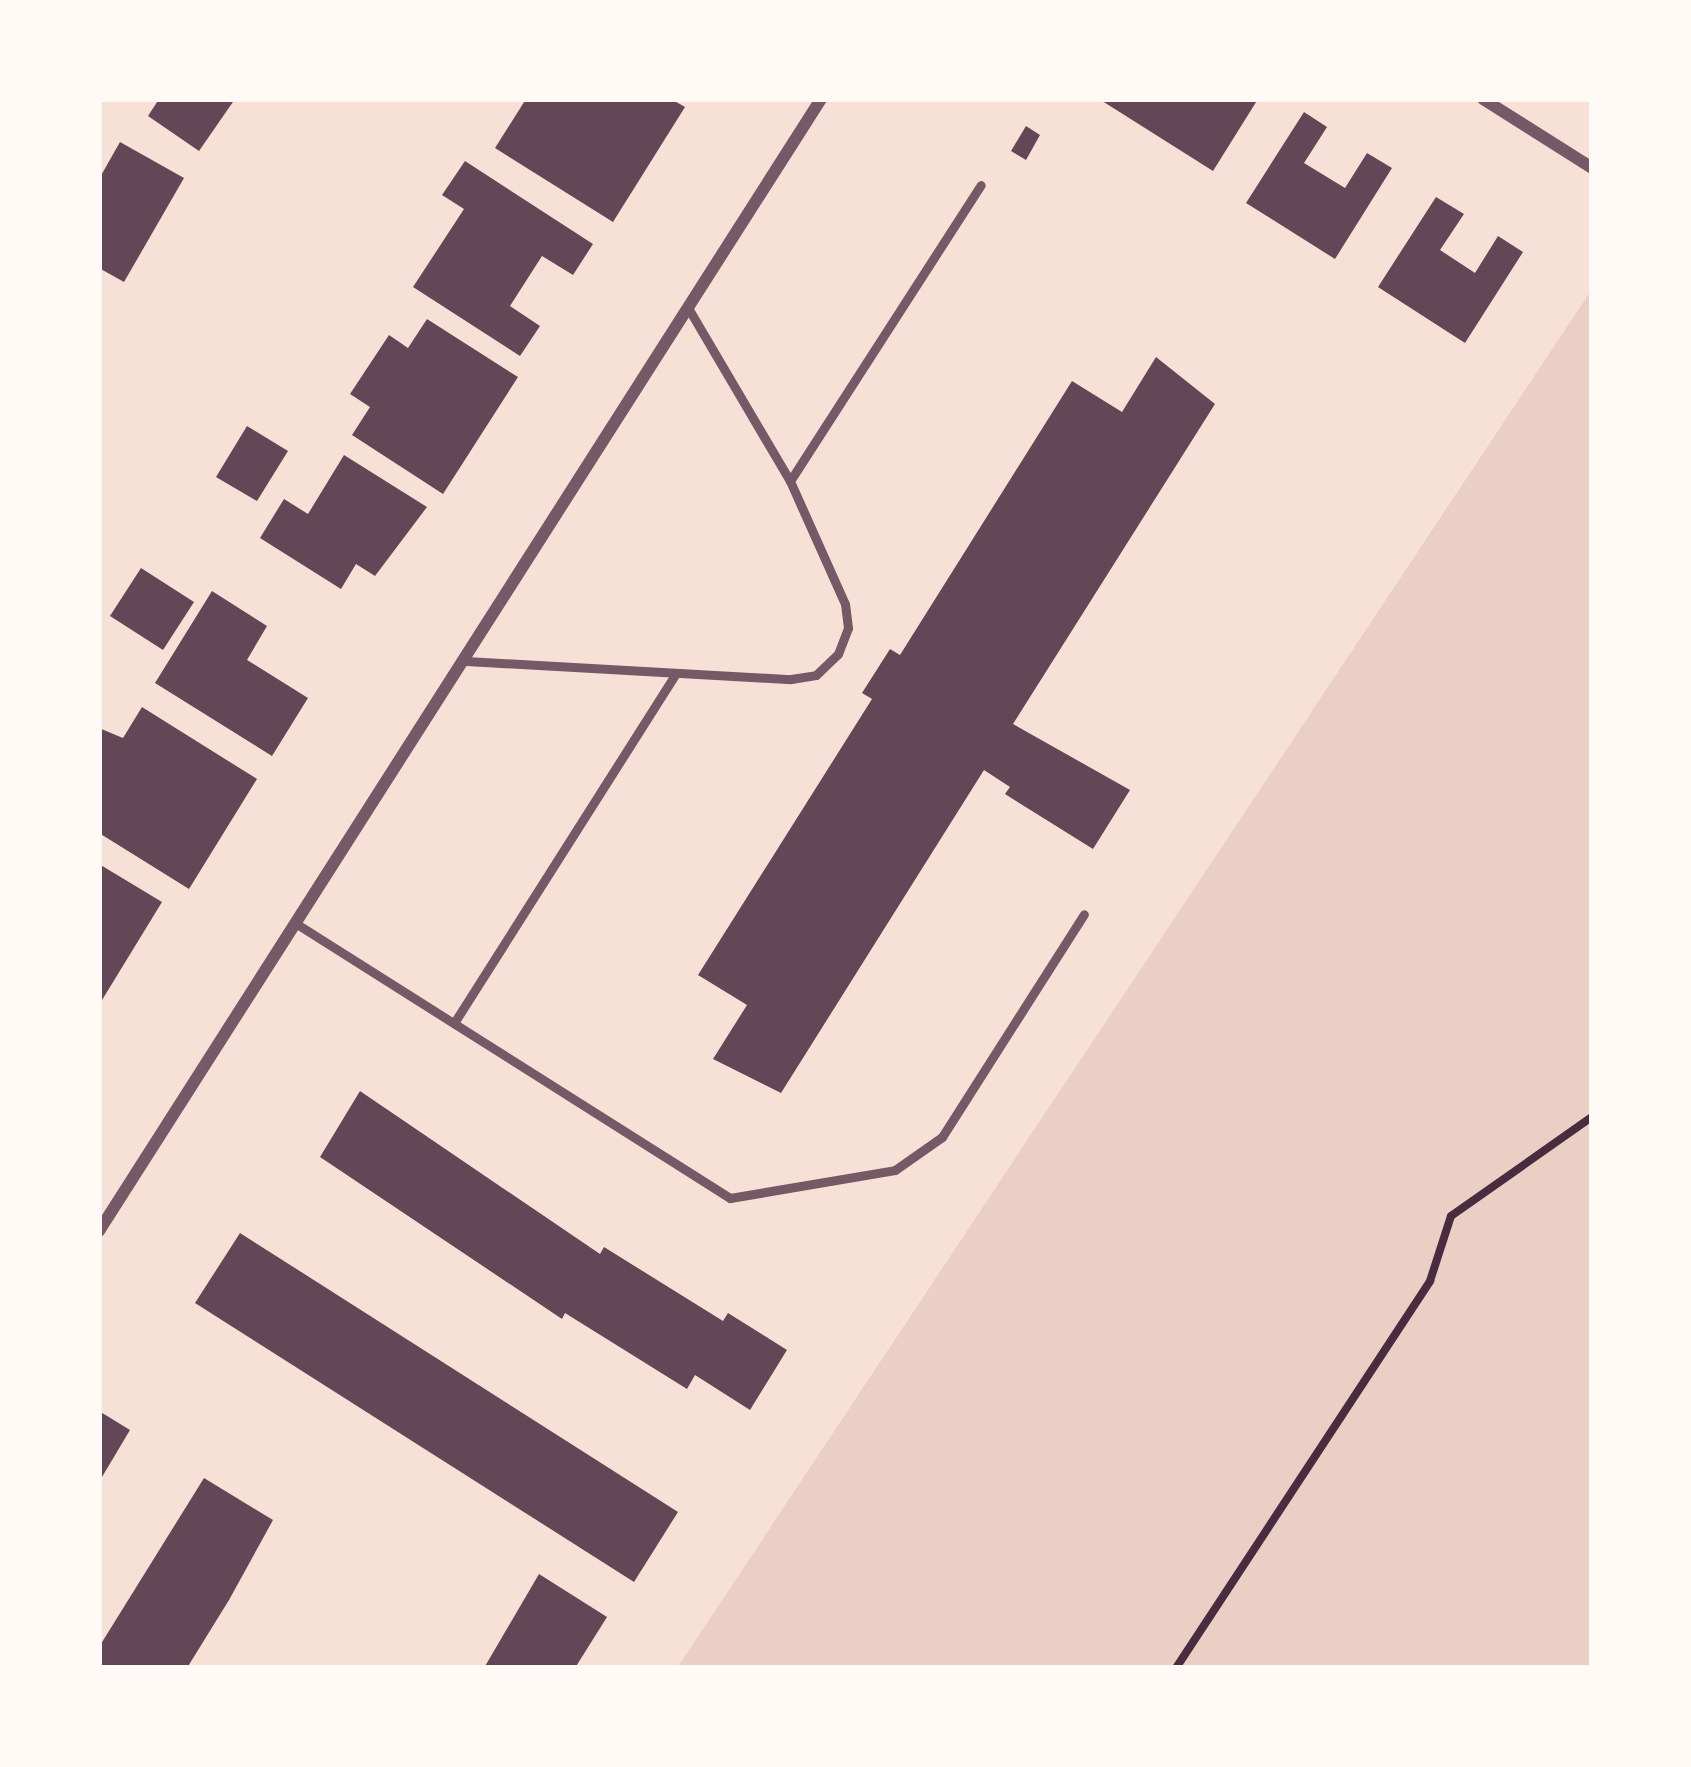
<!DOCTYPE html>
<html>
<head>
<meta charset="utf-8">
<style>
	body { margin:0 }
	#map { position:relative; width:1691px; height:1767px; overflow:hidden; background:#f7e1d7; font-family:Poppins,sans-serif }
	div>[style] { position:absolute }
	.green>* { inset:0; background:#ebcfc5 }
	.building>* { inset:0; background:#644757 }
	.path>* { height:8px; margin:-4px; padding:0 4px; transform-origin:4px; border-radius:4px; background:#4a2c40 }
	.service>* { height:9px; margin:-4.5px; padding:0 4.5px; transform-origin:4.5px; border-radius:4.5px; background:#755966 }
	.minor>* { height:12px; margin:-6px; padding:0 6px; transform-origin:6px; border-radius:6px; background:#755966 }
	span { translate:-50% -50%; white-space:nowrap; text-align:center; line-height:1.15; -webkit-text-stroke:9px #fffaf5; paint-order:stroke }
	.frame { position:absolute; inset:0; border:102px solid #fffaf5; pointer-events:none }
</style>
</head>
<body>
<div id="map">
	<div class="green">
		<div style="clip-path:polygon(1592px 289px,1592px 1668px,677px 1668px)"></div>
	</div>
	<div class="building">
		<div style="clip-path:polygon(159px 99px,235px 99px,199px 151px,148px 116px)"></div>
		<div style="clip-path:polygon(526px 99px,671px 99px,685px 107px,613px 222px,495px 148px)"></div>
		<div style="clip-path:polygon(1099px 99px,1258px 99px,1213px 171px)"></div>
		<div style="clip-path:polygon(1304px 112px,1327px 127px,1304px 163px,1345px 188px,1367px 153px,1392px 168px,1335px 259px,1246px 203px)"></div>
		<div style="clip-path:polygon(1026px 126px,1040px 135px,1026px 160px,1011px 151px)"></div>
		<div style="clip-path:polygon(120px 142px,184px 178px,124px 282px,99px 268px,99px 179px)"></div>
		<div style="clip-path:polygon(465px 161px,593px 244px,573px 275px,542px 256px,510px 306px,540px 326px,520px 356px,413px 287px,464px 209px,442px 195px)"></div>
		<div style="clip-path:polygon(1436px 197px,1464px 214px,1440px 250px,1475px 273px,1498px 236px,1523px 252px,1465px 343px,1378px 287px)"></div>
		<div style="clip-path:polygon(427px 319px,518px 377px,443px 494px,352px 435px,370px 407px,350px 394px,389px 335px,408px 348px)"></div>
		<div style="clip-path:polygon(1156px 357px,1215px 404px,1013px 724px,1130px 790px,1093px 849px,1005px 794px,1010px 787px,984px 770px,781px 1093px,713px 1059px,747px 1005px,698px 975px,872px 699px,862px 693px,890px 649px,900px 655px,1072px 381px,1122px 412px)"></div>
		<div style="clip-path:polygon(247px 426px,288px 451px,257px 501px,216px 477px)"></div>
		<div style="clip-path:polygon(344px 455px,427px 507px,375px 576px,356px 564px,341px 589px,260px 538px,284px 499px,308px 514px)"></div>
		<div style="clip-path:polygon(141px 568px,194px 602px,163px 650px,110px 616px)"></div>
		<div style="clip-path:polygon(212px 591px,267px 626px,247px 660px,308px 698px,272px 756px,155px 683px)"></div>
		<div style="clip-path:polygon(142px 707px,257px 779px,189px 889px,99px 833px,99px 728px,123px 738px)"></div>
		<div style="clip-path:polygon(99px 864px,162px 902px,99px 1005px)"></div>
		<div style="clip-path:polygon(360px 1091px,600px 1254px,604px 1247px,723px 1321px,728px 1313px,787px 1350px,750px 1410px,695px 1375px,687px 1389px,565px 1313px,562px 1319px,320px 1157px)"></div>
		<div style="clip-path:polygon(240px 1233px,678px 1512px,634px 1582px,195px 1303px)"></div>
		<div style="clip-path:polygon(99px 1411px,130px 1430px,99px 1482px)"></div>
		<div style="clip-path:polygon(204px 1478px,273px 1520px,229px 1600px,187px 1668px,99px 1668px,99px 1647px)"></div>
		<div style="clip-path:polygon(539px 1574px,607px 1617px,575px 1668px,484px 1668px)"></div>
	</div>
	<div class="path">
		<div style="left:1176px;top:1668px;width:463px;rotate:-56.7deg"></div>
		<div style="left:1430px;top:1281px;width:68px;rotate:-72.1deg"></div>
		<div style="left:1451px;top:1216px;width:172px;rotate:-35.1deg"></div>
	</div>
	<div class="service">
		<div style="left:790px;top:481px;width:352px;rotate:-57.2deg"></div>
		<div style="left:466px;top:661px;width:325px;rotate:3.2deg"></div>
		<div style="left:791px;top:679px;width:25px;rotate:-9deg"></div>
		<div style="left:816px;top:675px;width:30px;rotate:-44deg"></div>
		<div style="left:838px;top:654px;width:28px;rotate:-69deg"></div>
		<div style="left:848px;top:628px;width:24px;rotate:-97deg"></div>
		<div style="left:845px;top:604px;width:135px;rotate:-114.1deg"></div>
		<div style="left:790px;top:481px;width:201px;rotate:-120.5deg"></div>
		<div style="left:300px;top:926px;width:509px;rotate:32.32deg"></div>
		<div style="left:730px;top:1198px;width:167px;rotate:-9.6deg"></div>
		<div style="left:895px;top:1170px;width:57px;rotate:-35.1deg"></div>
		<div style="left:942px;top:1137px;width:264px;rotate:-57.5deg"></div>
		<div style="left:454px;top:1023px;width:412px;rotate:-57.6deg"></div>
	</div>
	<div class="minor">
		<div style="left:1483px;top:99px;width:129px;rotate:32.3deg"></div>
		<div style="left:99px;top:1231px;width:1343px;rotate:-57.47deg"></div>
	</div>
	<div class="frame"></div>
</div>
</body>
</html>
